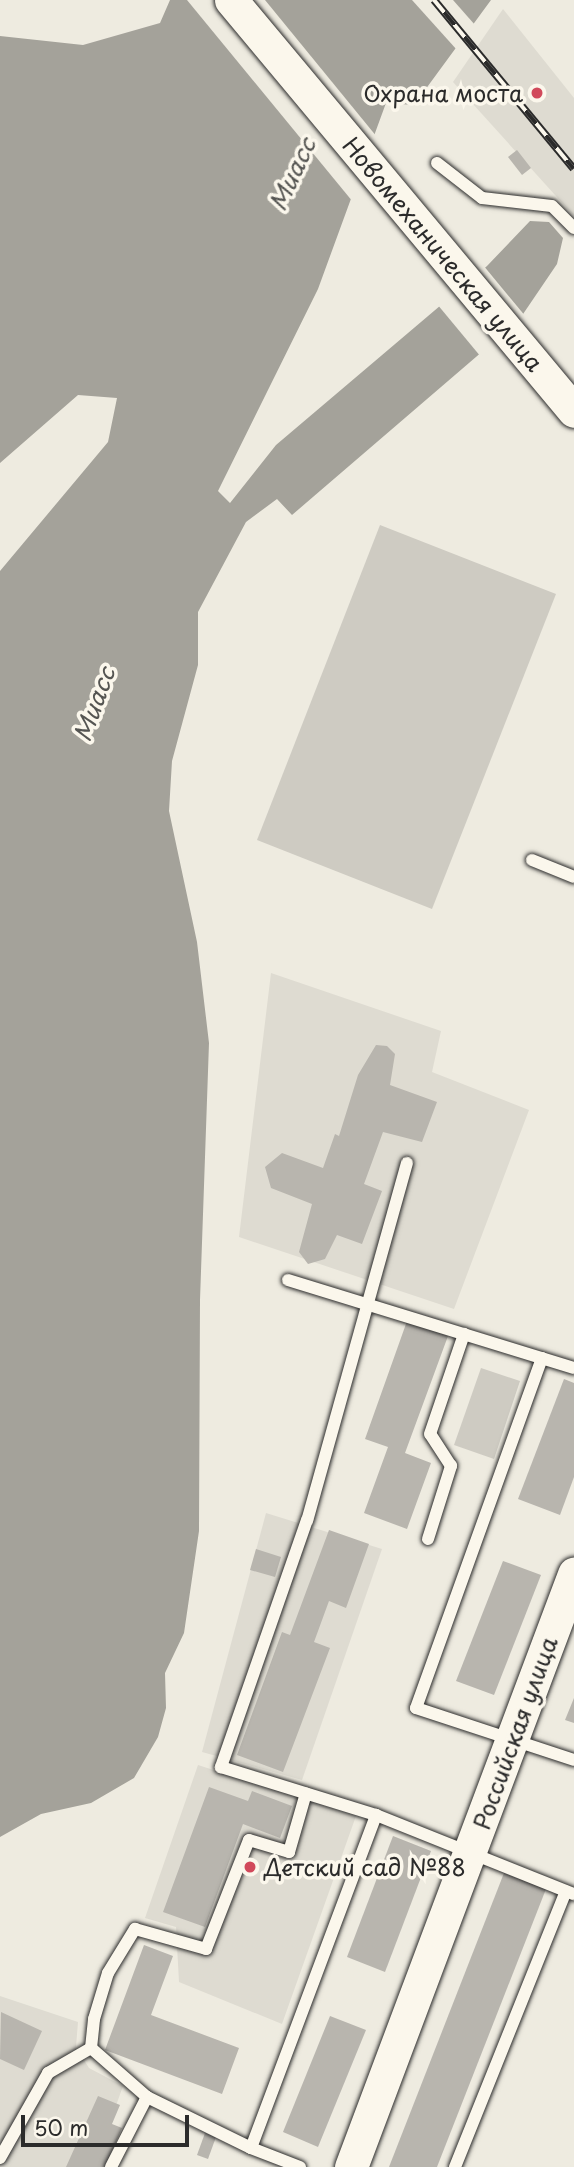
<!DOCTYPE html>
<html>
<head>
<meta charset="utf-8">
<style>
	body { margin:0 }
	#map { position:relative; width:574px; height:2167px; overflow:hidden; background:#eeebe0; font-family:"Playpen Sans",sans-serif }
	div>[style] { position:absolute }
	.built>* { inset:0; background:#dedbd1 }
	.green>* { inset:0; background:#cecbc2 }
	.water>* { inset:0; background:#a4a29a }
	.pier>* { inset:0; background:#eeebe0 }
	.building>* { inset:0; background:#b8b5ae }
	.roads { filter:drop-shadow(0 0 2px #2b2b2b) drop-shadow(0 0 2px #2b2b2b) }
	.service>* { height:12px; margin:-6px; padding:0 6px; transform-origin:6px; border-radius:6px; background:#fbf7ec }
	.secondary>* { height:33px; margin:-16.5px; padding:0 16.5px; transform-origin:16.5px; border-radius:16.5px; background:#fbf7ec }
	.rail>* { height:8px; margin-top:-4px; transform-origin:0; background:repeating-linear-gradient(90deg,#fbf7ec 0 16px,#2b2b2b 0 32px); box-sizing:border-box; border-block:2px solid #2b2b2b }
	.dots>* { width:19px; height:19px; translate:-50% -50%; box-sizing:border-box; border:4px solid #fbf7ec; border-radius:50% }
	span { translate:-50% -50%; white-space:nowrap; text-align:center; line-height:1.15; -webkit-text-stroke:7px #fbf7ec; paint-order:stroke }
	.poi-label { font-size:23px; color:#2b2b2b }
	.right { translate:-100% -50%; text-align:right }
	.left { translate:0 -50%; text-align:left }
	.street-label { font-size:23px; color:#2b2b2b }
	.water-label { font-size:24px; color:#555552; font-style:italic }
	.scale { position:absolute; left:21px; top:2115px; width:168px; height:32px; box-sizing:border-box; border:4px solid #2b2b2b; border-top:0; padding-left:9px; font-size:21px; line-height:24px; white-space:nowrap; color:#2b2b2b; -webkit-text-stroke:5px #fbf7ec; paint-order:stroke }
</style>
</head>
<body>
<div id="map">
	<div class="built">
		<div style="clip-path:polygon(503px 9px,574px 98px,574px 216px,453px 82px)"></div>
		<div style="clip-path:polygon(271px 973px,441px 1031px,432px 1072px,529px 1110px,454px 1309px,239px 1237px)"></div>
		<div style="clip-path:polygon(266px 1513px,382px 1549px,302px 1780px,202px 1752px)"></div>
		<div style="clip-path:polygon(198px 1765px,356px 1816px,282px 2024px,179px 1982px,176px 1927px,145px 1918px)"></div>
		<div style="clip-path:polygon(0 1996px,78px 2022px,76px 2047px,89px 2068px,123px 2086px,94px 2167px,0 2167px)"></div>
	</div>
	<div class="green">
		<div style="clip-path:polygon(380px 525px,556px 594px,432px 909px,257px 840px)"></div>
		<div style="clip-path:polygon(481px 1368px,520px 1381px,494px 1459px,454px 1445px)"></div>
	</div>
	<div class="water">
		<div style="clip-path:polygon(170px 0,491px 0,414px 105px,386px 103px,318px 289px,218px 491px,230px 503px,276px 445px,487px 266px,530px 221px,549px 222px,563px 238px,557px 264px,519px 320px,292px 515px,277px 499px,246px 522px,198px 612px,198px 665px,172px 761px,169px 811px,197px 942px,209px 1043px,200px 1300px,199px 1531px,184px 1633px,165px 1673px,166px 1708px,158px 1737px,134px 1778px,91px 1803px,41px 1814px,0 1837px,0 571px,108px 442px,117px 398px,78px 395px,0 463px,0 36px,83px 45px,160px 23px)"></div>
	</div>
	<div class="pier">
		<div style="clip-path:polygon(187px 0,265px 0,377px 137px,353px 202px)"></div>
		<div style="clip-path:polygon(412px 0,453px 0,475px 25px,457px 50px)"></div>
		<div style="clip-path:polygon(483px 265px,526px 317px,481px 357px,437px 304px)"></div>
	</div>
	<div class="building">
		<div style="clip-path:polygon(517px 150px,531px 168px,522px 175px,508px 157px)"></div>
		<div style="clip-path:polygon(376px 1045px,387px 1046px,395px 1054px,390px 1085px,437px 1102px,422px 1142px,383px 1132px,364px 1184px,382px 1191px,362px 1244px,337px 1235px,325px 1259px,308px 1264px,299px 1252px,312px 1204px,271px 1188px,265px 1167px,282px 1153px,323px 1168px,335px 1134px,339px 1136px,358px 1075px)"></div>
		<div style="clip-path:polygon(407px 1321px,448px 1336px,405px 1453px,431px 1463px,407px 1529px,364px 1513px,388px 1447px,365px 1439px)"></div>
		<div style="clip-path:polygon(564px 1379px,574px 1383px,574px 1477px,560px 1515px,518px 1499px)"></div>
		<div style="clip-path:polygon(329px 1530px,369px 1544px,346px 1608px,329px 1601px,314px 1642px,330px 1648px,283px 1772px,237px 1755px,282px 1632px,290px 1635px)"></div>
		<div style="clip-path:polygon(256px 1549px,281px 1557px,275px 1577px,250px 1570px)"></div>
		<div style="clip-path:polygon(503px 1561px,541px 1575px,494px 1695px,456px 1681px)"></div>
		<div style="clip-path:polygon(574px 1698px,574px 1723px,565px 1720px)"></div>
		<div style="clip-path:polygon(209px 1787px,248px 1801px,252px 1791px,292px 1806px,280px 1838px,243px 1824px,205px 1927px,163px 1912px)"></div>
		<div style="clip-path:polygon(393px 1836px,431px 1851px,385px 1972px,347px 1957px)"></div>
		<div style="clip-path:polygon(504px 1873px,546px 1889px,437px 2167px,389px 2167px)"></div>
		<div style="clip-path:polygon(144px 1945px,173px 1956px,151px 2015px,239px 2048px,222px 2094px,105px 2050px)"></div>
		<div style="clip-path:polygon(1px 2012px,42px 2031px,24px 2070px,0 2059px)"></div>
		<div style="clip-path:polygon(330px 2016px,366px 2030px,318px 2147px,283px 2132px)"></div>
		<div style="clip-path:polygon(98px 2096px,120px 2105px,112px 2124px,122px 2128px,105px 2167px,66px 2167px)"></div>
		<div style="clip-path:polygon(205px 2133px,216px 2137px,208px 2159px,197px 2155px)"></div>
	</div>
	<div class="roads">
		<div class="service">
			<div style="left:437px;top:163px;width:57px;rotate:37.9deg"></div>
			<div style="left:482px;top:198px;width:70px;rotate:6.5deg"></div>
			<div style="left:552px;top:206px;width:31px;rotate:45deg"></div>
			<div style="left:532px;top:860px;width:45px;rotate:22deg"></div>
			<div style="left:407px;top:1163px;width:371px;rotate:105.6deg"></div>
			<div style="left:307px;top:1520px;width:262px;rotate:109.2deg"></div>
			<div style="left:221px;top:1767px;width:162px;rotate:17.2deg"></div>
			<div style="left:376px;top:1815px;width:213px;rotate:21.8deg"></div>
			<div style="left:288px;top:1280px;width:299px;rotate:17.1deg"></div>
			<div style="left:542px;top:1358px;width:372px;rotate:109.8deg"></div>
			<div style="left:416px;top:1708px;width:166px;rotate:18.2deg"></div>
			<div style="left:428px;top:1539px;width:77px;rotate:-72.5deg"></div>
			<div style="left:451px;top:1466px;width:38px;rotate:-123deg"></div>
			<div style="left:430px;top:1434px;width:106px;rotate:-71.2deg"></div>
			<div style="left:251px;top:2148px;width:356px;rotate:-69.4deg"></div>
			<div style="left:0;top:2158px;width:98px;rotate:-60.5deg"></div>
			<div style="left:48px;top:2073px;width:50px;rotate:-30.2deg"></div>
			<div style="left:111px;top:2167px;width:79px;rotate:-62.8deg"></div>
			<div style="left:300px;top:2167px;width:53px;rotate:-158.8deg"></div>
			<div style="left:251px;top:2148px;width:116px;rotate:-153.9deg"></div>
			<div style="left:147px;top:2097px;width:74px;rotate:-138.8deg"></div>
			<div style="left:91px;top:2048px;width:29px;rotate:-84deg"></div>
			<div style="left:94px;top:2019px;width:48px;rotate:-73.1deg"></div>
			<div style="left:108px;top:1973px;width:52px;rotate:-58.5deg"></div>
			<div style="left:135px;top:1929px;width:74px;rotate:15.7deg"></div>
			<div style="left:206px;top:1949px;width:117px;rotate:-68.5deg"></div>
			<div style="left:249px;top:1840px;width:42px;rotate:16.7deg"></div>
			<div style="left:289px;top:1852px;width:61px;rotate:-73.9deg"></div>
			<div style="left:455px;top:2167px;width:297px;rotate:-68.1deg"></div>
		</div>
		<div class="secondary">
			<div style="left:231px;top:0;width:535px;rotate:50.15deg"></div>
			<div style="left:351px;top:2167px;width:634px;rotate:-69.39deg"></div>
		</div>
	</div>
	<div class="rail">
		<div style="left:434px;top:0;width:219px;rotate:50.4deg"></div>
	</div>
	<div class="dots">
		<div style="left:537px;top:93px;background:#d1495b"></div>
		<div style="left:250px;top:1867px;background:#d1495b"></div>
	</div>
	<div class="poi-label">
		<span class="right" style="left:523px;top:93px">Охрана моста</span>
		<span class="left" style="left:264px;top:1867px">Детский сад №88</span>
	</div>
	<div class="street-label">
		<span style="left:443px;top:254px;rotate:50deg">Новомеханическая улица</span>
		<span style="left:515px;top:1733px;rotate:-70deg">Российская улица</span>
	</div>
	<div class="water-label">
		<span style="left:292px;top:174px;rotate:-65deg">Миасс</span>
		<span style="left:94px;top:704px;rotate:-70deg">Миасс</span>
	</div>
	<div class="scale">50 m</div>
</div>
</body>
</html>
